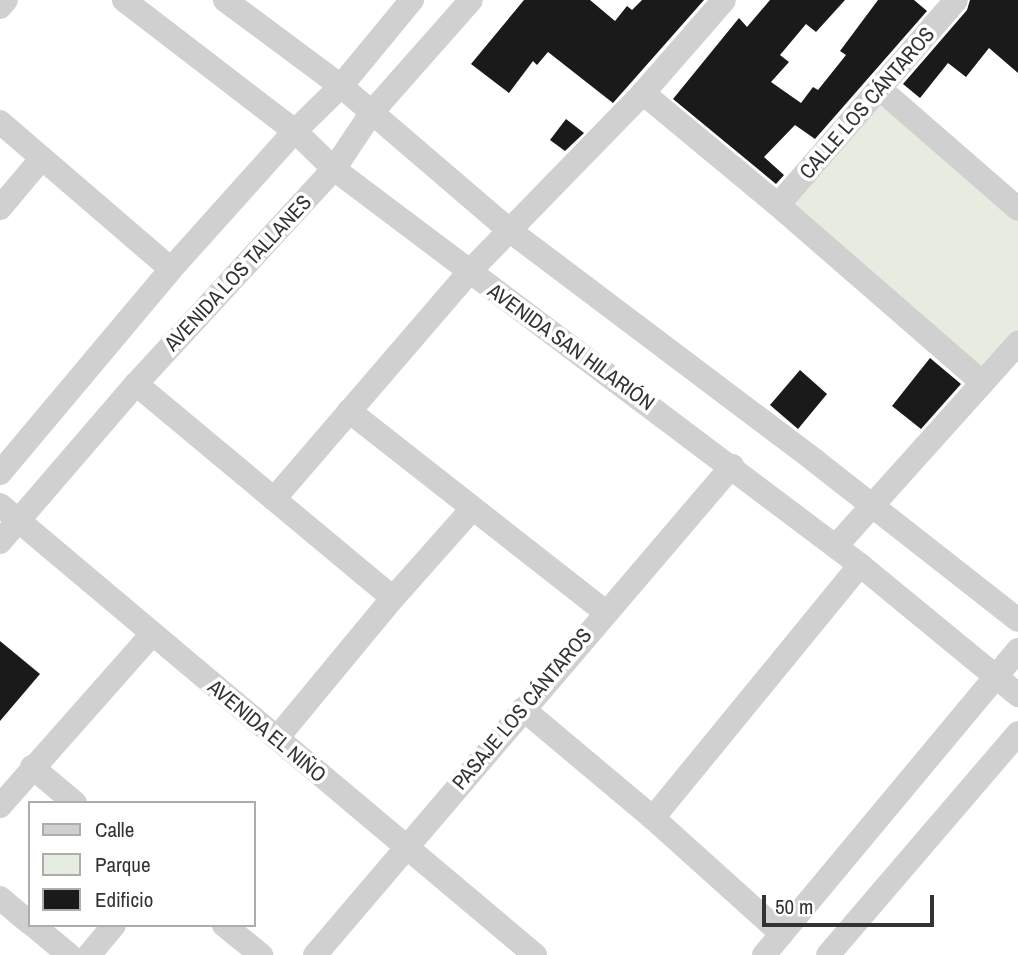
<!DOCTYPE html>
<html>
<head>
<meta charset="utf-8">
<style>
	body { margin:0 }
	#map { position:relative; width:1018px; height:955px; overflow:hidden; background:#fff; font-family:"Archivo Narrow",sans-serif }
	div>[style] { position:absolute }
	.green>* { inset:0; background:#e6ecdf }
	.building>* { inset:0; background:#1a1a1a }
	.minor>* { height:24px; margin:-12px; padding:0 12px; transform-origin:12px; border-radius:12px; background:#d0d0d0 }
	span { translate:-50% -50%; white-space:nowrap; text-align:center; line-height:1.15; -webkit-text-stroke:7px #fff; paint-order:stroke }
	.street-label { font-size:21px; color:#333 }
	.legend { position:absolute; left:28px; top:801px; width:228px; height:126px; box-sizing:border-box; background:#fff; border:2px solid #adadad; margin:0; padding:9px 12px; list-style:none; font-size:21px; color:#333 }
	.legend li { display:flex; align-items:center; gap:14px; height:35px }
	.legend b { width:35px; border:2px solid #adadad }
	.scale { position:absolute; left:762px; top:895px; width:172px; height:32px; box-sizing:border-box; border:4px solid #333; border-top:0; padding-left:9px; font-size:21px; line-height:24px; white-space:nowrap; color:#333; -webkit-text-stroke:5px #fff; paint-order:stroke }
</style>
</head>
<body>
<div id="map">
	<div class="green">
		<div style="clip-path:polygon(879px 88px,1018px 209px,1018px 343px,983px 383px,778px 205px)"></div>
	</div>
	<div class="building">
		<div style="clip-path:polygon(524px 0,590px 0,615px 21px,627px 6px,632px 10px,642px 0,704px 0,613px 103px,548px 52px,537px 65px,533px 61px,509px 93px,471px 64px)"></div>
		<div style="clip-path:polygon(770px 0,845px 0,816px 32px,806px 24px,780px 55px,789px 62px,771px 82px,801px 103px,813px 87px,818px 90px,846px 55px,840px 51px,878px 0,914px 0,927px 11px,815px 139px,795px 125px,764px 157px,784px 175px,776px 184px,673px 99px,739px 18px,747px 27px)"></div>
		<div style="clip-path:polygon(970px 0,1018px 0,1018px 73px,989px 48px,966px 77px,948px 63px,920px 98px,903px 84px,967px 10px)"></div>
		<div style="clip-path:polygon(566px 119px,584px 133px,565px 151px,550px 140px)"></div>
		<div style="clip-path:polygon(930px 358px,961px 384px,921px 429px,892px 406px)"></div>
		<div style="clip-path:polygon(800px 370px,827px 394px,798px 429px,770px 405px)"></div>
		<div style="clip-path:polygon(0 641px,40px 674px,0 721px)"></div>
	</div>
	<div class="minor">
		<div style="left:124px;top:0;width:215px;rotate:37.5deg"></div>
		<div style="left:295px;top:131px;width:54px;rotate:44.3deg"></div>
		<div style="left:334px;top:169px;width:658px;rotate:36.97deg"></div>
		<div style="left:860px;top:565px;width:205px;rotate:39.4deg"></div>
		<div style="left:225px;top:0;width:144px;rotate:36.6deg"></div>
		<div style="left:341px;top:86px;width:221px;rotate:40.6deg"></div>
		<div style="left:509px;top:230px;width:382px;rotate:37deg"></div>
		<div style="left:814px;top:460px;width:259px;rotate:38.1deg"></div>
		<div style="left:0;top:7px;width:9px;rotate:-49deg"></div>
		<div style="left:879px;top:88px;width:184px;rotate:41deg"></div>
		<div style="left:643px;top:93px;width:175px;rotate:39.7deg"></div>
		<div style="left:778px;top:205px;width:271px;rotate:41deg"></div>
		<div style="left:0;top:122px;width:225px;rotate:40.7deg"></div>
		<div style="left:778px;top:205px;width:271px;rotate:-49deg"></div>
		<div style="left:0;top:208px;width:65px;rotate:-50deg"></div>
		<div style="left:136px;top:384px;width:334px;rotate:39.8deg"></div>
		<div style="left:349px;top:411px;width:325px;rotate:38.1deg"></div>
		<div style="left:0;top:473px;width:266px;rotate:-50deg"></div>
		<div style="left:171px;top:269px;width:186px;rotate:-48.1deg"></div>
		<div style="left:295px;top:131px;width:64px;rotate:-44.4deg"></div>
		<div style="left:341px;top:86px;width:112px;rotate:-50.5deg"></div>
		<div style="left:274px;top:499px;width:299px;rotate:-49.3deg"></div>
		<div style="left:469px;top:272px;width:250px;rotate:-45.8deg"></div>
		<div style="left:643px;top:93px;width:123px;rotate:-48.9deg"></div>
		<div style="left:0;top:505px;width:699px;rotate:40.07deg"></div>
		<div style="left:0;top:542px;width:208px;rotate:-49.3deg"></div>
		<div style="left:136px;top:384px;width:292px;rotate:-47.4deg"></div>
		<div style="left:334px;top:169px;width:69px;rotate:-56.3deg"></div>
		<div style="left:372px;top:112px;width:149px;rotate:-48.5deg"></div>
		<div style="left:836px;top:546px;width:273px;rotate:-48.1deg"></div>
		<div style="left:523px;top:709px;width:170px;rotate:40deg"></div>
		<div style="left:653px;top:818px;width:173px;rotate:42deg"></div>
		<div style="left:277px;top:738px;width:182px;rotate:-50.4deg"></div>
		<div style="left:393px;top:598px;width:120px;rotate:-48.4deg"></div>
		<div style="left:32px;top:767px;width:56px;rotate:39.9deg"></div>
		<div style="left:0;top:806px;width:230px;rotate:-48.5deg"></div>
		<div style="left:653px;top:818px;width:327px;rotate:-50.7deg"></div>
		<div style="left:0;top:898px;width:39px;rotate:40deg"></div>
		<div style="left:33px;top:925px;width:47px;rotate:39.8deg"></div>
		<div style="left:224px;top:925px;width:48px;rotate:39deg"></div>
		<div style="left:89px;top:955px;width:39px;rotate:-50deg"></div>
		<div style="left:315px;top:955px;width:643px;rotate:-49.54deg"></div>
		<div style="left:764px;top:955px;width:397px;rotate:-50.2deg"></div>
		<div style="left:828px;top:955px;width:292px;rotate:-49.4deg"></div>
	</div>
	<div class="street-label">
		<span style="left:867px;top:103px;rotate:-49deg">CALLE LOS CÁNTAROS</span>
		<span style="left:238px;top:273px;rotate:-47deg">AVENIDA LOS TALLANES</span>
		<span style="left:571px;top:347px;rotate:36deg">AVENIDA SAN HILARIÓN</span>
		<span style="left:522px;top:709px;rotate:-50deg">PASAJE LOS CÁNTAROS</span>
		<span style="left:267px;top:731px;rotate:40deg">AVENIDA EL NIÑO</span>
	</div>
	<ul class="legend">
	<li><b style="height:9px;background:#d0d0d0"></b>Calle</li>
	<li><b style="height:19px;background:#e6ecdf"></b>Parque</li>
	<li><b style="height:19px;background:#1a1a1a"></b>Edificio</li>
	</ul>
	<div class="scale">50 m</div>
</div>
</body>
</html>
